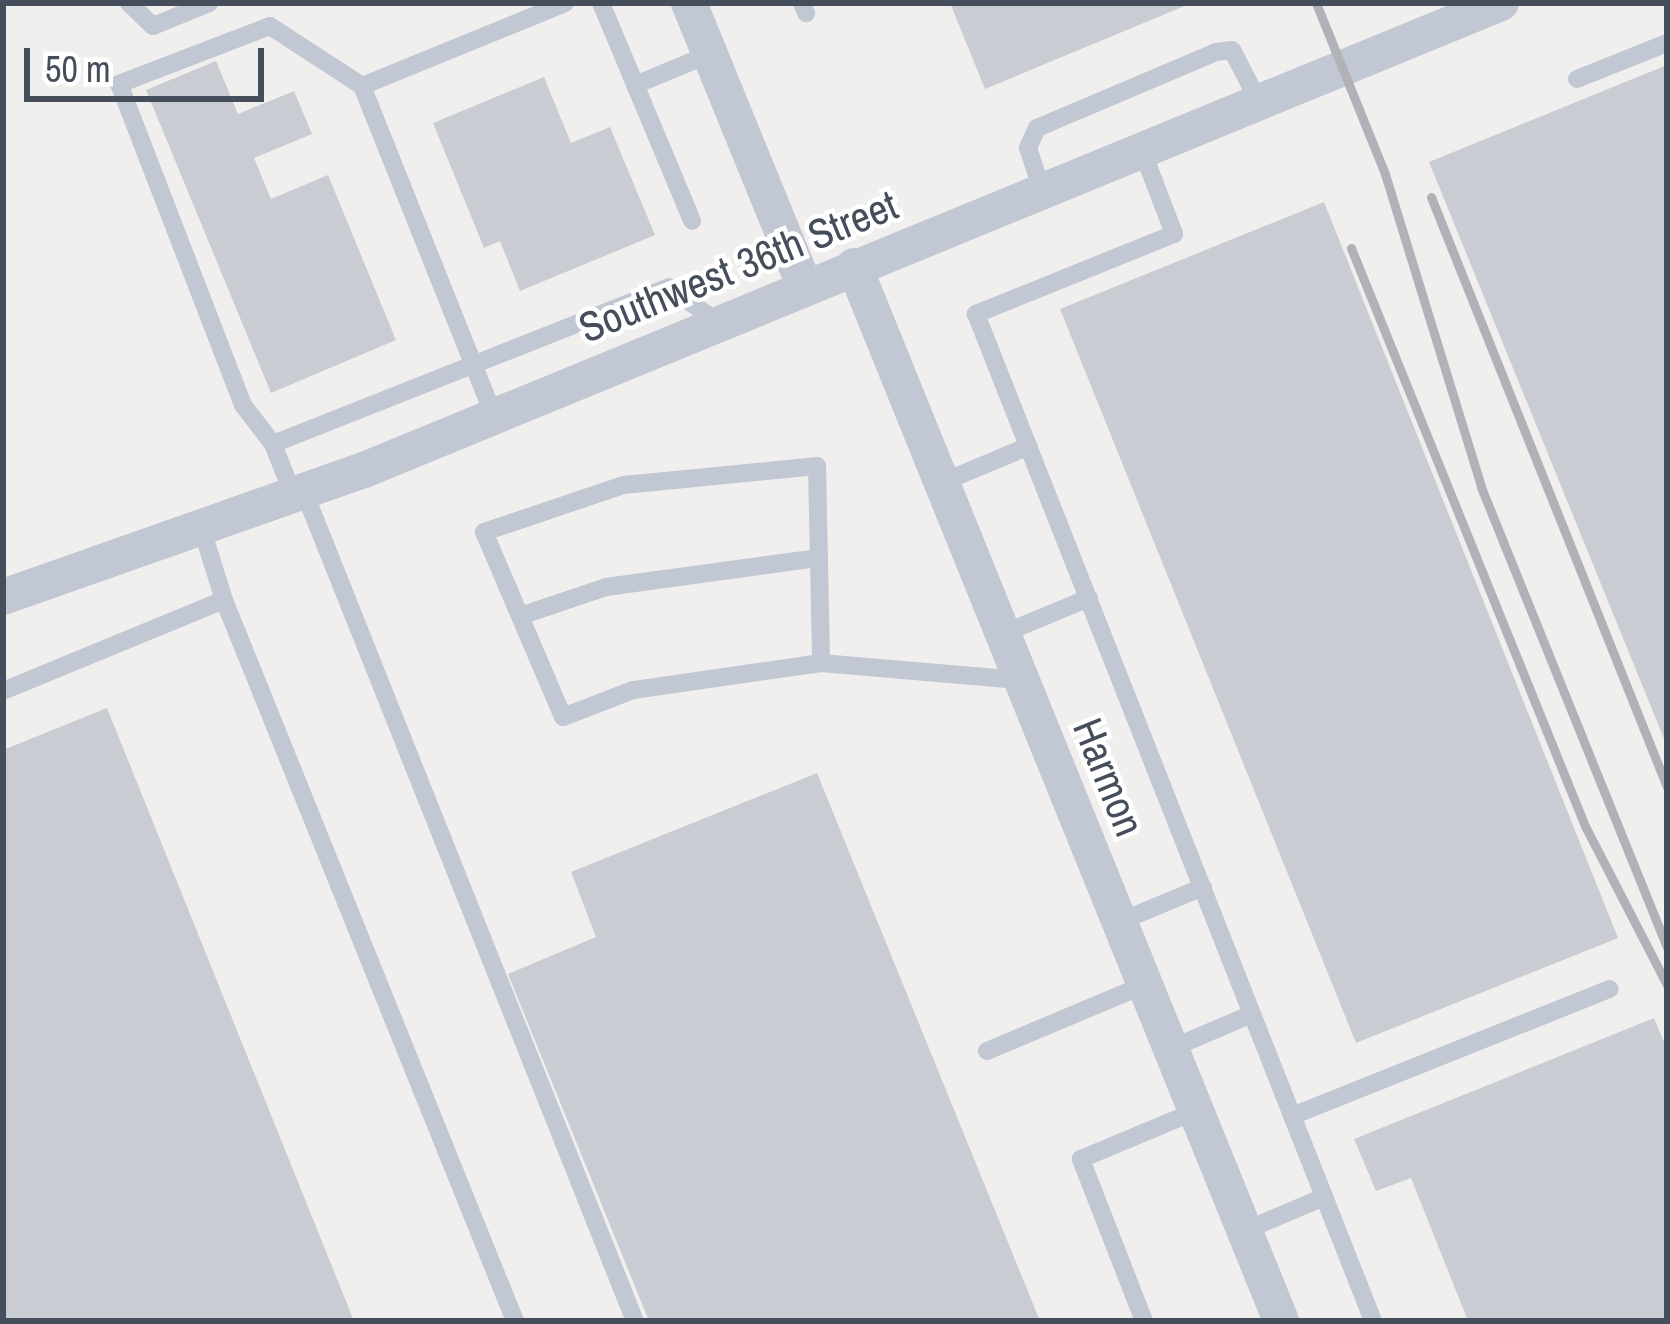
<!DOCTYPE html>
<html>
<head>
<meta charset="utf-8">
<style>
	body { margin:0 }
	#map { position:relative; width:1670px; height:1324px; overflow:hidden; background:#f1eeee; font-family:"Archivo Narrow",sans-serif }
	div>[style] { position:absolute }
	.building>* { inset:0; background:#caccd4 }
	.lane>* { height:18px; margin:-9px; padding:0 9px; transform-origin:9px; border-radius:9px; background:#c1c7d3 }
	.street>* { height:36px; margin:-18px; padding:0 18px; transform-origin:18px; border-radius:18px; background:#c1c7d3 }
	.rail>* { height:9px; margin:-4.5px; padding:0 4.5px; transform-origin:4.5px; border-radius:4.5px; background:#b0b2b8 }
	span { translate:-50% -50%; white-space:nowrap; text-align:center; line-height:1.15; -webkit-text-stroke:9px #fff; paint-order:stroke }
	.street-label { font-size:42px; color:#464d5b }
	.frame { position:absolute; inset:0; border:6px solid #464d5b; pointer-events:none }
	.scale { position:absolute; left:24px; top:48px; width:240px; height:54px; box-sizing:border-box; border:6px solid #464d5b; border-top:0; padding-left:15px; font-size:36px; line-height:42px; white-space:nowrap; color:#464d5b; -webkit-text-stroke:9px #fff; paint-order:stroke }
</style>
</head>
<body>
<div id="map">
	<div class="building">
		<div style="clip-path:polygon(950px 3px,1192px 3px,985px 89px)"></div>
		<div style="clip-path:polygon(216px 61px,238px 114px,294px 91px,312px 134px,254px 158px,271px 199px,328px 175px,396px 340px,271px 393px,146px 90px)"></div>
		<div style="clip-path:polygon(1667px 65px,1667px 746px,1429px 162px)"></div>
		<div style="clip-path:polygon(544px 77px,571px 143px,610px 127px,655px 235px,520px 291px,500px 241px,484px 248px,433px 123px)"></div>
		<div style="clip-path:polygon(1324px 202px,1618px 938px,1356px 1043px,1060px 309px)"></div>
		<div style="clip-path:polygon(107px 708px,354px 1321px,3px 1321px,3px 750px)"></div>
		<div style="clip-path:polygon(817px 773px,1040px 1321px,649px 1321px,508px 974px,596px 937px,571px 872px)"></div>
		<div style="clip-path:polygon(1654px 1018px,1667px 1049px,1667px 1321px,1468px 1321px,1411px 1178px,1376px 1191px,1354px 1139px)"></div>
	</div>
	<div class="lane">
		<div style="left:129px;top:3px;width:33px;rotate:44deg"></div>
		<div style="left:153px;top:26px;width:61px;rotate:-22.3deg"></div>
		<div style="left:601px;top:3px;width:236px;rotate:67.3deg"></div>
		<div style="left:802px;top:3px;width:11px;rotate:68deg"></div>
		<div style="left:1577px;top:79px;width:97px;rotate:-21.8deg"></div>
		<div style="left:635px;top:85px;width:81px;rotate:-22.5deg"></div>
		<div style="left:1142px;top:150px;width:90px;rotate:69.1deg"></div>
		<div style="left:1174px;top:234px;width:214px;rotate:158deg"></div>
		<div style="left:976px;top:314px;width:1082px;rotate:68.48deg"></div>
		<div style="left:1042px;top:190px;width:44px;rotate:-108.4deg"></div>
		<div style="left:1028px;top:148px;width:22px;rotate:-66deg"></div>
		<div style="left:1037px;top:128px;width:194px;rotate:-23deg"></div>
		<div style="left:1216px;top:52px;width:16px;rotate:-7deg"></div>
		<div style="left:1232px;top:50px;width:59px;rotate:62.6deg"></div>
		<div style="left:494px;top:416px;width:355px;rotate:-111.8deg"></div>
		<div style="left:362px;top:86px;width:219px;rotate:-22.2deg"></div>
		<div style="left:273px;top:444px;width:49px;rotate:-127.6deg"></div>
		<div style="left:243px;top:405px;width:344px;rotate:-111.1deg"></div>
		<div style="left:119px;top:84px;width:162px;rotate:-21deg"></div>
		<div style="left:270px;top:26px;width:110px;rotate:33.1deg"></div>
		<div style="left:817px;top:466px;width:197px;rotate:88.8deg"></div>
		<div style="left:821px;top:663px;width:190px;rotate:171.8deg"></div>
		<div style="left:633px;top:690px;width:75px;rotate:158.9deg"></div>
		<div style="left:563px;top:717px;width:201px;rotate:-113.1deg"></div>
		<div style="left:484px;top:532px;width:148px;rotate:-18.6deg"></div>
		<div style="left:624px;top:485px;width:194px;rotate:-5.6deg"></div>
		<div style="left:941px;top:483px;width:95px;rotate:-22.8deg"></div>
		<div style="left:303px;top:489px;width:896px;rotate:68.25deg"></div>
		<div style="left:292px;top:492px;width:52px;rotate:-111.6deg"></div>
		<div style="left:273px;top:444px;width:426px;rotate:-21.6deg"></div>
		<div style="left:669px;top:287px;width:62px;rotate:35.8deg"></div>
		<div style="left:224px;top:600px;width:778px;rotate:68.02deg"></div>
		<div style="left:520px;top:616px;width:91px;rotate:-18.6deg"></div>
		<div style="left:606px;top:587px;width:215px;rotate:-7.8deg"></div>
		<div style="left:1002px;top:634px;width:94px;rotate:-22.5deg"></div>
		<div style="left:821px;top:663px;width:200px;rotate:4.9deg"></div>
		<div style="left:3px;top:691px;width:239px;rotate:-22.4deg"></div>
		<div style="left:224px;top:600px;width:81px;rotate:-107.3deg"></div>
		<div style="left:1119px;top:922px;width:91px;rotate:-22.6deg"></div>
		<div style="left:1170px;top:1049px;width:89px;rotate:-23.1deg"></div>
		<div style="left:987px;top:1051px;width:170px;rotate:-22.8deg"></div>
		<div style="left:1292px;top:1116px;width:342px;rotate:-21.8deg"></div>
		<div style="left:1244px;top:1231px;width:87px;rotate:-23deg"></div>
		<div style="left:1144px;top:1321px;width:174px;rotate:-111.3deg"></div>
		<div style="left:1081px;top:1159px;width:125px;rotate:-22.7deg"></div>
	</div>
	<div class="street">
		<div style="left:689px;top:3px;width:307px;rotate:67.8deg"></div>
		<div style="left:854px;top:266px;width:1138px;rotate:67.96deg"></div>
		<div style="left:3px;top:597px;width:383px;rotate:-19.4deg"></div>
		<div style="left:364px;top:470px;width:1229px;rotate:-22.33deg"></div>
	</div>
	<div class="rail">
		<div style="left:1316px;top:3px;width:184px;rotate:68deg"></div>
		<div style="left:1385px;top:174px;width:327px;rotate:72.9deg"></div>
		<div style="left:1481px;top:487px;width:497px;rotate:68deg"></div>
		<div style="left:1431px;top:197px;width:635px;rotate:68.2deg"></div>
		<div style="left:1351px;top:248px;width:624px;rotate:67.96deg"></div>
		<div style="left:1585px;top:826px;width:179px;rotate:62.7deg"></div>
	</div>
	<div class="street-label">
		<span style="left:738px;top:266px;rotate:-22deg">Southwest 36th Street</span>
		<span style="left:1109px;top:777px;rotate:68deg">Harmon</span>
	</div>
	<div class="frame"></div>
	<div class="scale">50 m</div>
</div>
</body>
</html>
